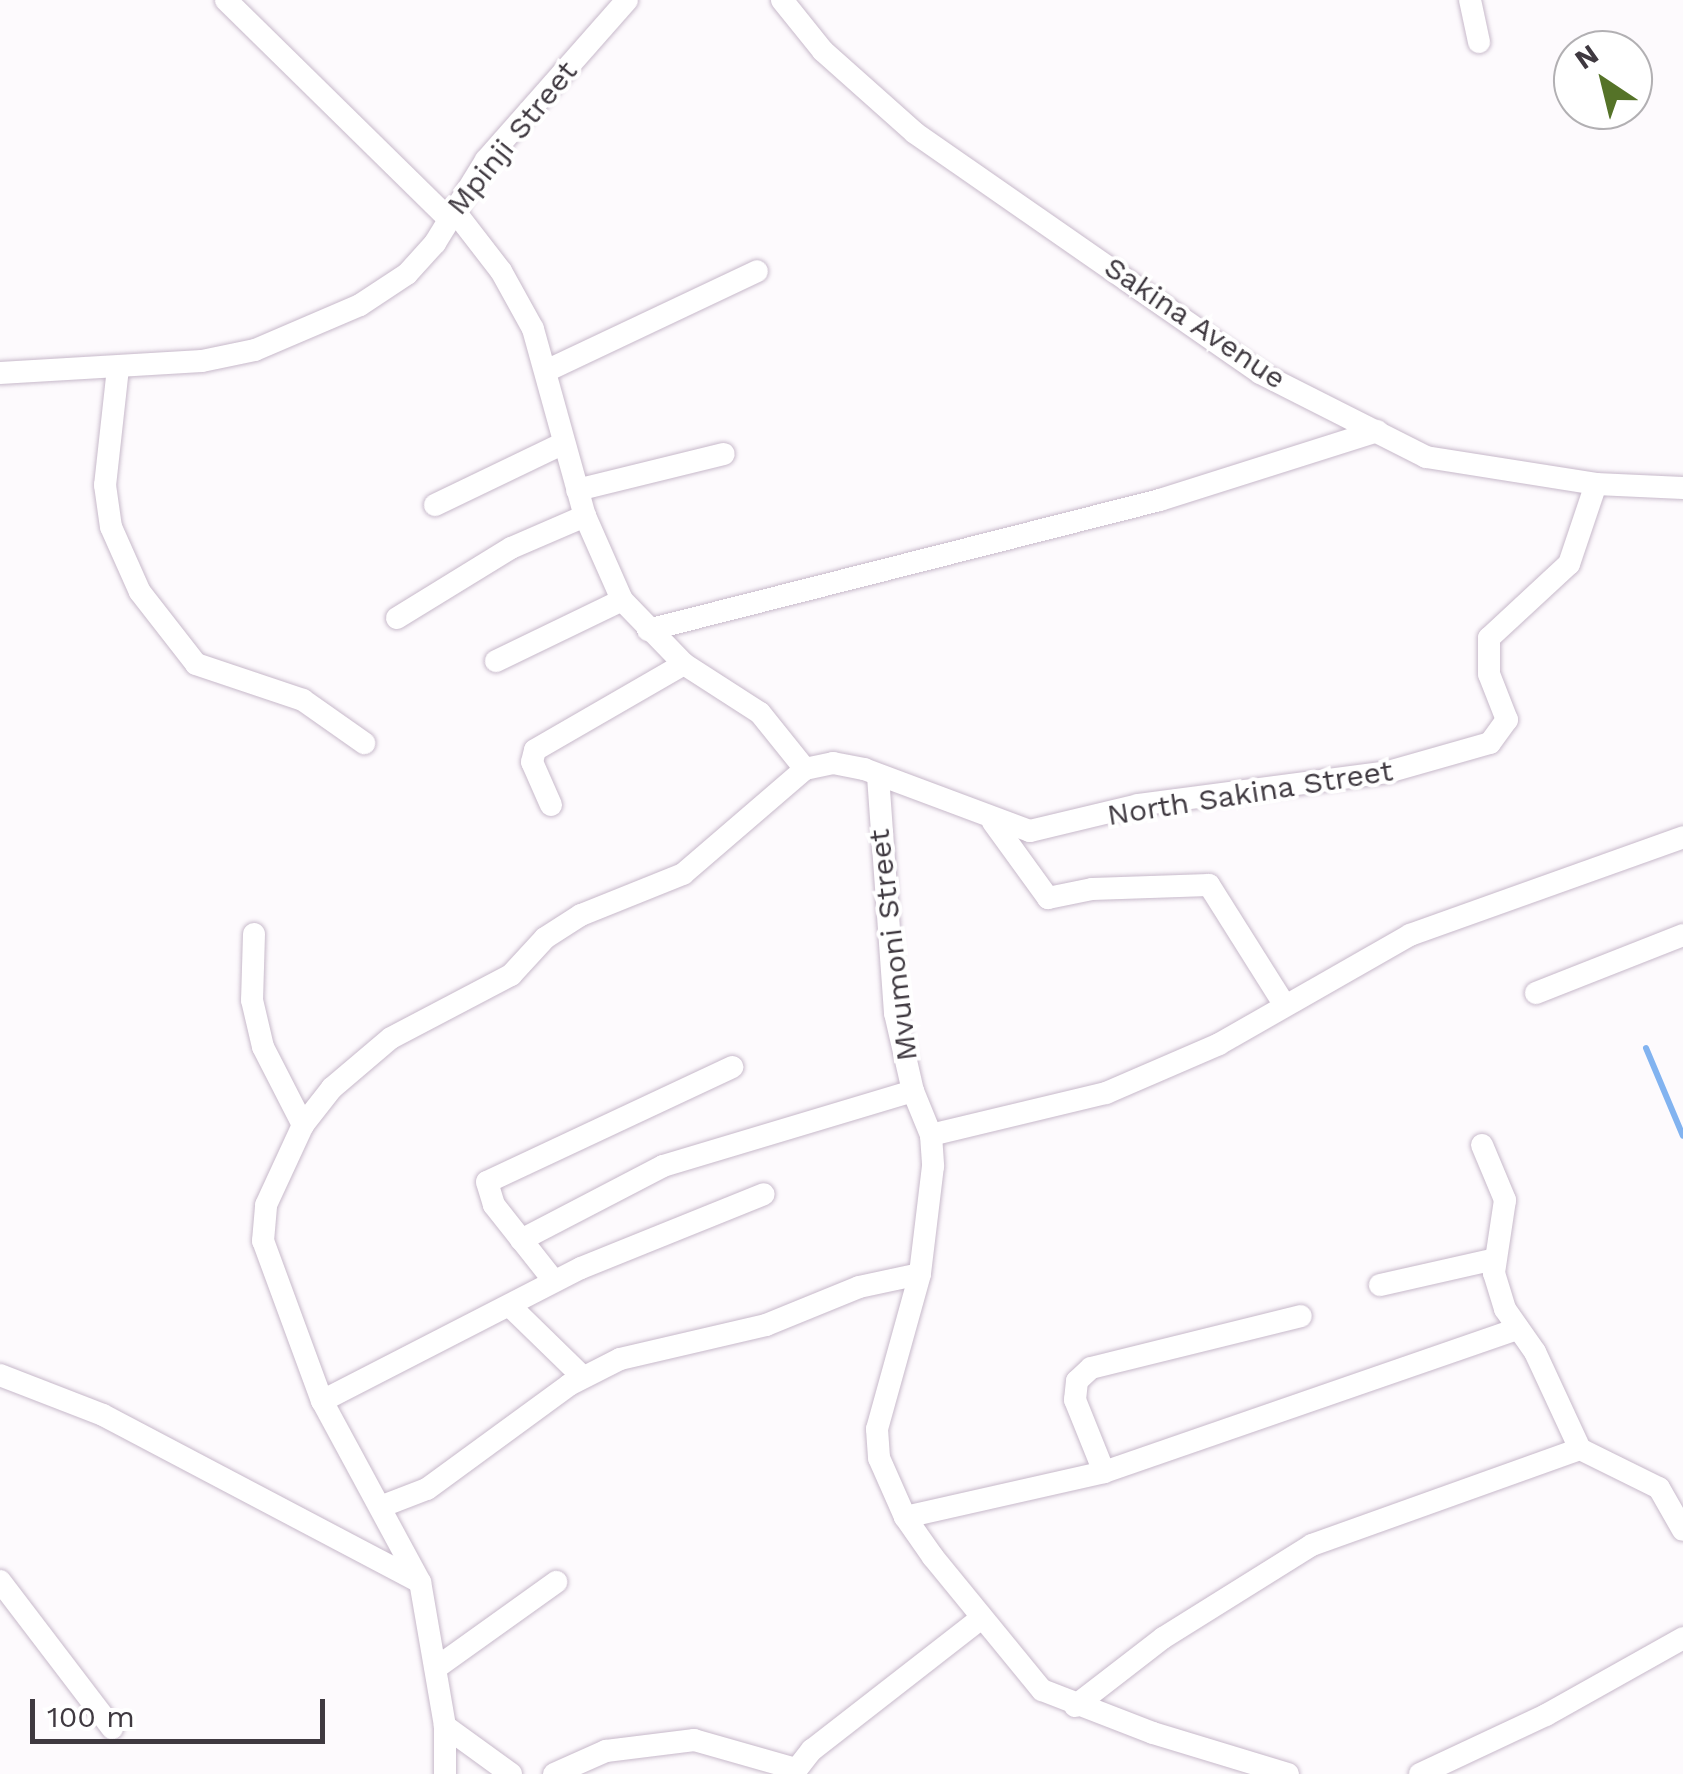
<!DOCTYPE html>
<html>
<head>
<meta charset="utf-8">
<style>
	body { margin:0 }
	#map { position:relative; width:1683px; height:1774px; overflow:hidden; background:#fdfafd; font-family:"Work Sans",sans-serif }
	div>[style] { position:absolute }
	.stream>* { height:6px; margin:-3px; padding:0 3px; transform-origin:3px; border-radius:3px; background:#82b3f0 }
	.roads { filter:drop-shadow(0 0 2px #c7b9ca) drop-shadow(0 0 2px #c7b9ca) }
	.minor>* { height:22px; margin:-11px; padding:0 11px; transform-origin:11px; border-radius:11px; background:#fff }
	span { translate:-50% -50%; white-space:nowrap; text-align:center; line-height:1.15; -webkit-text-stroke:8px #fff; paint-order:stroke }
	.street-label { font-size:30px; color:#3f3940 }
	.north { position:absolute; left:1553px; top:30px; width:100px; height:100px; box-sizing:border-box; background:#fff; border:2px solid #b2b0b3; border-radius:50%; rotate:325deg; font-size:28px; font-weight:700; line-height:40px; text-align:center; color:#3f3940 }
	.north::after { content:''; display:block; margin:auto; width:35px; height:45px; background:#557328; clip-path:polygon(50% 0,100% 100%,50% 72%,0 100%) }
	.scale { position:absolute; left:30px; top:1699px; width:295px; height:45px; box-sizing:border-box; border:5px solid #3f3940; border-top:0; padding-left:12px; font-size:30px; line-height:35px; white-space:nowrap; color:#3f3940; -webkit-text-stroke:8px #fff; paint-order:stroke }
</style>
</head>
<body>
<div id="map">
	<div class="stream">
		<div style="left:1646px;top:1048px;width:95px;rotate:67.2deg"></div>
	</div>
	<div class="roads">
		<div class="minor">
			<div style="left:226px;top:0;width:308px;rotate:44.5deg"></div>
			<div style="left:782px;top:0;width:65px;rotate:51.2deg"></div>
			<div style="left:823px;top:51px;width:123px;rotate:41.7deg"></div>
			<div style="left:915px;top:133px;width:420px;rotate:34.8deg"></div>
			<div style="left:1260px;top:373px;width:186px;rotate:26.8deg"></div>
			<div style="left:1426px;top:457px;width:172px;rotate:9deg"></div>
			<div style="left:1596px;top:484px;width:87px;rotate:2.6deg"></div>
			<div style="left:1470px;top:0;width:43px;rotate:77.9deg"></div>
			<div style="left:453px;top:209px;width:78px;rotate:52.3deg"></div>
			<div style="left:501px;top:271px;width:66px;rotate:61.1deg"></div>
			<div style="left:533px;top:329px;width:194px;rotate:74.5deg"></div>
			<div style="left:585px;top:516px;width:92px;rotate:66.2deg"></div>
			<div style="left:622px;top:600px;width:89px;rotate:45.9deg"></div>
			<div style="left:684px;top:664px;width:90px;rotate:32.8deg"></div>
			<div style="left:760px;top:713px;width:72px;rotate:51.2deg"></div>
			<div style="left:118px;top:368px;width:118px;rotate:96.3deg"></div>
			<div style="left:105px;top:485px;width:42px;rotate:81.9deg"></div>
			<div style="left:111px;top:527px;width:71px;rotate:66deg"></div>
			<div style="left:140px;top:592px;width:91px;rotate:52.1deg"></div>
			<div style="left:196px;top:664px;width:113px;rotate:18.6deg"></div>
			<div style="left:303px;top:700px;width:75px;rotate:35.2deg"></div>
			<div style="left:548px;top:370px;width:231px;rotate:-25.3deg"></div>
			<div style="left:0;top:373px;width:202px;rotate:-3.4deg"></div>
			<div style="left:202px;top:361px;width:54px;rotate:-11.7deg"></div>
			<div style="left:255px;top:350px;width:114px;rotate:-23.2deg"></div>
			<div style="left:360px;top:305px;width:56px;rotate:-33.4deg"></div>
			<div style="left:407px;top:274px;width:42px;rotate:-47.9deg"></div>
			<div style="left:435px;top:243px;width:97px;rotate:-58.4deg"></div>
			<div style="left:486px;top:160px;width:213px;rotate:-48.6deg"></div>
			<div style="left:577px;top:490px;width:151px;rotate:-13.8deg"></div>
			<div style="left:435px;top:505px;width:143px;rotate:-25.7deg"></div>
			<div style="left:397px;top:618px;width:134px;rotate:-31.6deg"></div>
			<div style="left:511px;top:548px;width:81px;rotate:-23.4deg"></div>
			<div style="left:648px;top:630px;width:528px;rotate:-14.25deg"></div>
			<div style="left:1160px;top:500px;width:228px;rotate:-17.6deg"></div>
			<div style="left:496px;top:661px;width:140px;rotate:-25.8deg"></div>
			<div style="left:878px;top:776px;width:238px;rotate:85.9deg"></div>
			<div style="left:895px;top:1013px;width:80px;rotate:77deg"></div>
			<div style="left:913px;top:1091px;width:48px;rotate:67.8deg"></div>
			<div style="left:931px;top:1135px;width:31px;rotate:86deg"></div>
			<div style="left:933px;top:1166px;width:109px;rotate:96.9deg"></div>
			<div style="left:920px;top:1274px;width:161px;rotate:105.5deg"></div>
			<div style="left:877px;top:1429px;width:29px;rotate:86deg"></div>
			<div style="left:879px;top:1458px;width:64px;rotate:66.2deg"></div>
			<div style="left:905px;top:1517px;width:49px;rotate:55deg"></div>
			<div style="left:933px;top:1557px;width:172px;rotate:50.7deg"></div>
			<div style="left:1042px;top:1690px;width:119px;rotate:21.2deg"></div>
			<div style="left:1153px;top:1733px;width:141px;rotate:16.9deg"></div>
			<div style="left:551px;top:805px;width:47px;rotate:-113.8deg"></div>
			<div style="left:532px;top:762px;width:12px;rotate:-76deg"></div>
			<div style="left:535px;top:750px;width:172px;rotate:-30deg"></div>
			<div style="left:993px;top:822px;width:94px;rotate:54.1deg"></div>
			<div style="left:1048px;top:898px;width:45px;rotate:-11.6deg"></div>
			<div style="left:1092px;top:889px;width:117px;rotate:-2deg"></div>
			<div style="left:1209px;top:885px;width:141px;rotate:57.8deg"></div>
			<div style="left:254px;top:934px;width:66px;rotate:91.7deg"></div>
			<div style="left:252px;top:1000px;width:48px;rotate:76.8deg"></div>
			<div style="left:263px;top:1047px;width:88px;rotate:62.9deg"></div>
			<div style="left:1536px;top:993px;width:158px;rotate:-21.5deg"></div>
			<div style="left:931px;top:1135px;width:180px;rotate:-13.5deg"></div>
			<div style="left:1106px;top:1093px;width:123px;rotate:-23.4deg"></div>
			<div style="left:1219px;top:1044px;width:220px;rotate:-29.7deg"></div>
			<div style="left:1410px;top:935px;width:290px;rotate:-19.7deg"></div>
			<div style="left:1482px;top:1145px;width:60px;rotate:67.3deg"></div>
			<div style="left:1505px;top:1200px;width:74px;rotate:98.6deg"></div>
			<div style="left:1494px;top:1273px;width:38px;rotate:73deg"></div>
			<div style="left:1505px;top:1309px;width:52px;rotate:55.1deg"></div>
			<div style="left:1535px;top:1352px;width:107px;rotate:65.1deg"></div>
			<div style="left:1580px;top:1449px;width:88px;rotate:26.3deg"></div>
			<div style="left:1659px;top:1488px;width:48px;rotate:60.3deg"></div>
			<div style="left:521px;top:1240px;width:160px;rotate:-27.5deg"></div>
			<div style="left:663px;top:1166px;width:261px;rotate:-16.7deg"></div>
			<div style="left:554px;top:1281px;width:97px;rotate:-128.3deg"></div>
			<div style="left:494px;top:1205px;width:24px;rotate:-107deg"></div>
			<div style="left:487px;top:1182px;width:271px;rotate:-25.1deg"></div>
			<div style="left:1380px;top:1285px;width:118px;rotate:-12.7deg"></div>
			<div style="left:511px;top:1307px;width:99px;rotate:44.2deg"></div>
			<div style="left:0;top:1375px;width:110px;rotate:21.2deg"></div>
			<div style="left:103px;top:1415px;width:356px;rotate:27.8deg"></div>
			<div style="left:322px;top:1401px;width:291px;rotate:-27.2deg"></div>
			<div style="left:581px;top:1268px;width:197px;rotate:-22deg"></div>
			<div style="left:1104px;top:1472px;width:78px;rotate:-111.9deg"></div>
			<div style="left:1075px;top:1400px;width:19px;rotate:-84deg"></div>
			<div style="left:1077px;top:1381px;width:19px;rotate:-43deg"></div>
			<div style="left:1091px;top:1368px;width:216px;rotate:-13.9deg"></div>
			<div style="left:380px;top:1507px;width:50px;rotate:-21deg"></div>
			<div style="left:427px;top:1489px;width:176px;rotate:-36.2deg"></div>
			<div style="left:569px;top:1385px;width:57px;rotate:-27deg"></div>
			<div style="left:620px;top:1359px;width:150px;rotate:-13.1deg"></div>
			<div style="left:766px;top:1325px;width:100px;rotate:-22.2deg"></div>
			<div style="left:859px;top:1287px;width:62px;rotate:-12deg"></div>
			<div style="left:905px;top:1517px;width:204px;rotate:-12.7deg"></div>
			<div style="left:1104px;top:1472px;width:438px;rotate:-19.1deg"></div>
			<div style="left:0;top:1581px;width:185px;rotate:52.7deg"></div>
			<div style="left:436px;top:1668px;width:148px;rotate:-35.6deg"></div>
			<div style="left:1075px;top:1706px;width:111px;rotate:-37.7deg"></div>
			<div style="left:1163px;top:1638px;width:176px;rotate:-32deg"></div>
			<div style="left:1312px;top:1545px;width:285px;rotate:-19.7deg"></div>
			<div style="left:445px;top:1774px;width:48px;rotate:-90deg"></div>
			<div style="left:511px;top:1774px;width:82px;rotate:-144deg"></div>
			<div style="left:445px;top:1726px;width:146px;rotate:-99.8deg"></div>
			<div style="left:420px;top:1582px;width:206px;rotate:-118.4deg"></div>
			<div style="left:322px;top:1401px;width:171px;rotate:-110.2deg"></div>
			<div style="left:263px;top:1241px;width:36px;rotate:-85deg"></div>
			<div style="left:266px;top:1205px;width:88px;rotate:-65.2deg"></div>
			<div style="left:303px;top:1125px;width:47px;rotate:-51.9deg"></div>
			<div style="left:332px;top:1088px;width:77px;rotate:-40.3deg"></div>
			<div style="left:391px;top:1038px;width:136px;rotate:-27.7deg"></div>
			<div style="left:511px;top:975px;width:50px;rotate:-47.4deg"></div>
			<div style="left:545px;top:938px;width:43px;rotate:-32.6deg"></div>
			<div style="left:581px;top:915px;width:110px;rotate:-21.9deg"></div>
			<div style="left:683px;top:874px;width:161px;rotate:-40.7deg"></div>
			<div style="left:805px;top:769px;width:29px;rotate:-12deg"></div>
			<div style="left:833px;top:763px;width:32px;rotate:11deg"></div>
			<div style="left:864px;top:769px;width:177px;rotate:20.5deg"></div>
			<div style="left:1030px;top:831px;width:111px;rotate:-13.5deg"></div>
			<div style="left:1138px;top:805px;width:252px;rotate:-7.5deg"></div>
			<div style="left:1388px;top:772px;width:106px;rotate:-15.9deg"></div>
			<div style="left:1490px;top:743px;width:29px;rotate:-54deg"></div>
			<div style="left:1507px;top:720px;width:49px;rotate:-111.4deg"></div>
			<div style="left:1489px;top:674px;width:36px;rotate:-90deg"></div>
			<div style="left:1489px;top:638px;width:109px;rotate:-42.8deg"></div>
			<div style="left:1569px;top:564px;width:84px;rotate:-71.4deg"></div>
			<div style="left:554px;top:1774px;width:57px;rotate:-23.9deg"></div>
			<div style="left:606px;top:1751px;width:89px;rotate:-7.1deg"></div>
			<div style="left:694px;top:1740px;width:106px;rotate:15.9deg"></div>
			<div style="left:793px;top:1774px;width:31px;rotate:-52deg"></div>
			<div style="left:812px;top:1750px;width:213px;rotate:-37.9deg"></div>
			<div style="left:1420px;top:1774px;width:139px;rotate:-25.1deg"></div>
			<div style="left:1546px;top:1715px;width:157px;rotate:-29.3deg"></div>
		</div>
	</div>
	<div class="street-label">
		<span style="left:512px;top:138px;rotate:-51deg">Mpinji Street</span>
		<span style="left:1195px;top:323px;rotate:34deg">Sakina Avenue</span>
		<span style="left:1250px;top:793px;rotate:-9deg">North Sakina Street</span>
		<span style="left:893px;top:945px;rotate:-97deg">Mvumoni Street</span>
	</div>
	<div class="north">N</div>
	<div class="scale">100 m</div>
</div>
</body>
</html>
